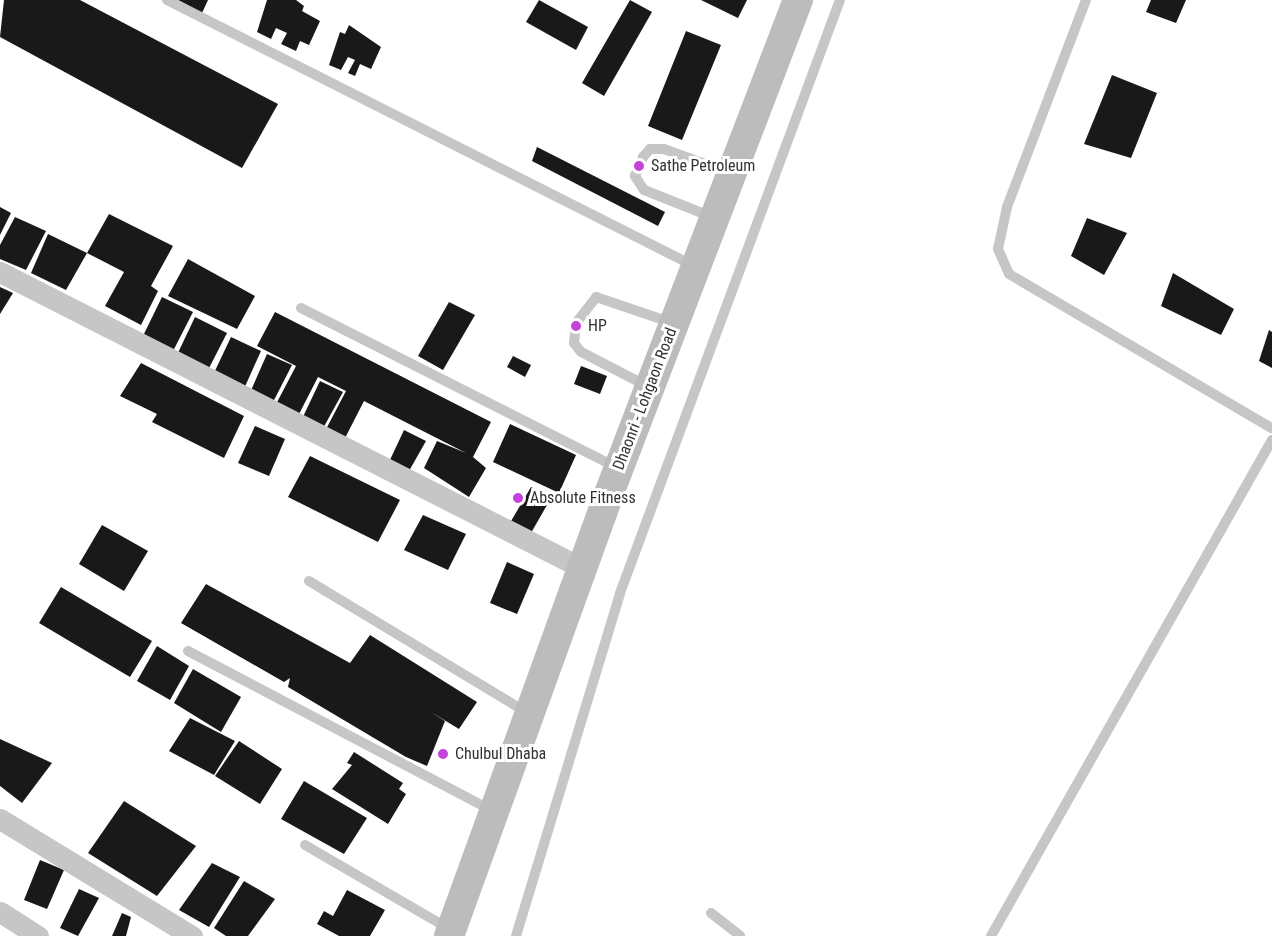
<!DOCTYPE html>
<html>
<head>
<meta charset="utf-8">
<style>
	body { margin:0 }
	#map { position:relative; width:1272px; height:936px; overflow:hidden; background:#fff; font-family:"Roboto Condensed",sans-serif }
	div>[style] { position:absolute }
	.building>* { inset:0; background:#191919 }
	.lane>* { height:10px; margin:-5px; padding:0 5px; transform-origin:5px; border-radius:5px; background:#c6c6c6 }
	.street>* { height:21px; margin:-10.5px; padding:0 10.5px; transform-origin:10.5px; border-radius:10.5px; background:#c6c6c6 }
	.secondary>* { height:30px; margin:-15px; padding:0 15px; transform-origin:15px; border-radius:15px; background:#bcbcbc }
	.dots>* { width:16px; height:16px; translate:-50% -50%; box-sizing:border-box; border:3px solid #fff; border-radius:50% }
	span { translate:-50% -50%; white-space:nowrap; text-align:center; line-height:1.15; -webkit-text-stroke:6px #fff; paint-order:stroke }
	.poi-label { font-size:16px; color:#323232 }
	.left { translate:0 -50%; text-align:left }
	.street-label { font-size:16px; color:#323232 }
</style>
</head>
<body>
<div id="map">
	<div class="building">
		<div style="clip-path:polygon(4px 0,80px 0,278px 104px,242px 168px,0 37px)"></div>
		<div style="clip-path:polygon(178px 0,208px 0,202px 13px)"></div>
		<div style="clip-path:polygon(267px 0,296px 0,304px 6px,302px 11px,320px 21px,309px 45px,300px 41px,296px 51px,281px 44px,287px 33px,276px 28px,271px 39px,257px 32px)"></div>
		<div style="clip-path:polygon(539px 0,588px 27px,576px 50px,526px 22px)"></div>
		<div style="clip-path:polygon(630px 0,652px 12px,604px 96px,582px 83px)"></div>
		<div style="clip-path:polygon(701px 0,747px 0,738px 18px)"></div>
		<div style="clip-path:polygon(1151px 0,1186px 0,1176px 23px,1146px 12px)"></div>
		<div style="clip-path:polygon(349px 25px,381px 47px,371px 69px,360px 64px,355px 76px,348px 73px,355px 60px,348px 57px,341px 70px,329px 65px,340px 32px,345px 34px)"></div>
		<div style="clip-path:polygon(686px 31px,721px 45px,682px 140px,648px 126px)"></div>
		<div style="clip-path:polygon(1112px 75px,1157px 93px,1131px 158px,1084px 144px)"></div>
		<div style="clip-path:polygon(537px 147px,665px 212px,658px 226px,532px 161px)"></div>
		<div style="clip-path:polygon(0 207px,11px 213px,0 235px)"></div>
		<div style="clip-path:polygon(109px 214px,173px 246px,151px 286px,158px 291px,141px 325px,105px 306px,124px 272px,87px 253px)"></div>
		<div style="clip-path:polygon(15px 217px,46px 231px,26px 270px,0 259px,0 245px)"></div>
		<div style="clip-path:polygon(1087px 218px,1127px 233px,1104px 275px,1071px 256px)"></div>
		<div style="clip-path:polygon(48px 234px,87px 253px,66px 290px,31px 273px)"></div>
		<div style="clip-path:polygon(188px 259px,255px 296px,237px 329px,168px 296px)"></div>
		<div style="clip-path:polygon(1173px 273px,1234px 309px,1221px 335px,1161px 306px)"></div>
		<div style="clip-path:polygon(0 287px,13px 293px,0 314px)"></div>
		<div style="clip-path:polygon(162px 297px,193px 312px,171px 355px,141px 340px)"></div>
		<div style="clip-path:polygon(449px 302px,475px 315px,443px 370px,418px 356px)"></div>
		<div style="clip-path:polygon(275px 312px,491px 422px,473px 457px,486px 468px,469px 497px,424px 468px,437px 441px,466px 453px,364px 401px,343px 442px,324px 433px,346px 391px,318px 377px,297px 418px,274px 408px,296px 366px,257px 346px)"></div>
		<div style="clip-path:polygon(195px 317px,227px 333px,207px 372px,176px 357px)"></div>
		<div style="clip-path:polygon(1269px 330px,1272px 332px,1272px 368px,1259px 361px)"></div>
		<div style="clip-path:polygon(231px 337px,261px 351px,243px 391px,213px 375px)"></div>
		<div style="clip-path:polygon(267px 354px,292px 365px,271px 406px,249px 395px)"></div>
		<div style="clip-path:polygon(513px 356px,531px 365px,525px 377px,507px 367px)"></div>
		<div style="clip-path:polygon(141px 363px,244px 416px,224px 458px,152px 422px,157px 414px,120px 396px)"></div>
		<div style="clip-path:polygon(581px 366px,607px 376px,600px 394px,574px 384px)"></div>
		<div style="clip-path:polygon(320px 381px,343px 392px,321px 432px,301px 421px)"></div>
		<div style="clip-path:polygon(510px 424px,576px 455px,559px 493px,493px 462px)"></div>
		<div style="clip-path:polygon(255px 426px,285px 439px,269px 476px,238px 463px)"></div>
		<div style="clip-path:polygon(404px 430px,426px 441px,409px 471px,389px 462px)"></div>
		<div style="clip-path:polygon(310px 456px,400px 500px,378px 542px,288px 497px)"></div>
		<div style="clip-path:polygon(531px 487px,551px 498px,527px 540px,507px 528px)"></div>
		<div style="clip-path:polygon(423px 515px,466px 534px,448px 570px,404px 550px)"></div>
		<div style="clip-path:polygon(102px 525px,148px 551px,124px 591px,79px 564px)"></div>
		<div style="clip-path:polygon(507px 562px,534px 574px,517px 614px,490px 603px)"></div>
		<div style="clip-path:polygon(206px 584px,350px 663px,370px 635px,477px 702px,459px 729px,431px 712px,445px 721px,427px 766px,406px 757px,288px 687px,290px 678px,284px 682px,181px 623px)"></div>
		<div style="clip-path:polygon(61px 587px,152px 641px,130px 677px,39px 623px)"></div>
		<div style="clip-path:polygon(157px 646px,189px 666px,170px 700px,137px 681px)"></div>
		<div style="clip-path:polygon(193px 669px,241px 697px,221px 732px,174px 703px)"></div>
		<div style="clip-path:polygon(190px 718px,235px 741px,214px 775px,169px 751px)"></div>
		<div style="clip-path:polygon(0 739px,52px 763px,22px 803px,0 786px)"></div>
		<div style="clip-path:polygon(239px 741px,282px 769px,260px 804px,215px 776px)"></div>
		<div style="clip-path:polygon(354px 752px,403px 783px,399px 789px,406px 794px,388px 824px,332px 789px,352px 765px,347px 763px)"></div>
		<div style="clip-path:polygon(304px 781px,367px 818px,344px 854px,281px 819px)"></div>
		<div style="clip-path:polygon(124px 801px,196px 846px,157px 896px,88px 853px)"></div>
		<div style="clip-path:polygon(40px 860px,64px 870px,47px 909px,24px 900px)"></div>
		<div style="clip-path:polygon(212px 863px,240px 877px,209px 927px,179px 910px)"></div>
		<div style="clip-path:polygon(244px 881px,275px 899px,248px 936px,226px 936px,214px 928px)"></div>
		<div style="clip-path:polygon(79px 889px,99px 898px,78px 936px,60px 928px)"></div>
		<div style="clip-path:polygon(347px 890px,385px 910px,370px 936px,339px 936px,317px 924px,324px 911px,333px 916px)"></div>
		<div style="clip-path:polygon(122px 913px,131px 917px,126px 936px,112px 936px)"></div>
	</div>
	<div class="lane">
		<div style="left:167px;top:0;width:590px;rotate:26.78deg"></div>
		<div style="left:1086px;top:0;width:222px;rotate:110.9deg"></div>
		<div style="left:1007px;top:207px;width:43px;rotate:102.1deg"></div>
		<div style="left:998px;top:249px;width:27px;rotate:66deg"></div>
		<div style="left:1009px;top:274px;width:305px;rotate:30.4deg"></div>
		<div style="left:712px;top:217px;width:73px;rotate:-158.3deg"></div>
		<div style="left:644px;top:190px;width:17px;rotate:-123deg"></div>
		<div style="left:635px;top:176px;width:21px;rotate:-67deg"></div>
		<div style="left:643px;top:157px;width:11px;rotate:-49deg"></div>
		<div style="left:650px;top:149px;width:14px"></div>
		<div style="left:664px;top:149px;width:70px;rotate:20deg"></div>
		<div style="left:301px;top:308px;width:353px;rotate:26.8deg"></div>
		<div style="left:647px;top:386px;width:74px;rotate:-152.7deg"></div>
		<div style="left:581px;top:352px;width:11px;rotate:-128deg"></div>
		<div style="left:574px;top:343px;width:20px;rotate:-84deg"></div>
		<div style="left:576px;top:323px;width:33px;rotate:-52deg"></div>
		<div style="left:596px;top:297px;width:81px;rotate:18.7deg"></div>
		<div style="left:309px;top:581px;width:253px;rotate:31.1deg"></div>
		<div style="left:188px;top:651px;width:344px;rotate:27.7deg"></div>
		<div style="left:305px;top:845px;width:169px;rotate:30.2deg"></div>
		<div style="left:711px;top:913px;width:37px;rotate:38deg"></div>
		<div style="left:516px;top:936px;width:358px;rotate:-73.1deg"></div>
		<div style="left:620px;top:593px;width:632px;rotate:-69.65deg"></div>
		<div style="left:991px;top:936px;width:570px;rotate:-60.47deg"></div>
	</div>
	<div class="street">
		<div style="left:0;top:272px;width:653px;rotate:26.96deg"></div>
		<div style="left:0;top:819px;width:225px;rotate:31.4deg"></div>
		<div style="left:0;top:912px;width:45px;rotate:32.3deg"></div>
	</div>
	<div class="secondary">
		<div style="left:449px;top:936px;width:459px;rotate:-70.1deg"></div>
		<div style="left:605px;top:504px;width:540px;rotate:-69.05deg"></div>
	</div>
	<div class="dots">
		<div style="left:639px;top:166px;background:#c444da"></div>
		<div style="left:576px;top:326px;background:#c444da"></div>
		<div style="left:518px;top:498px;background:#c444da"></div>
		<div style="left:443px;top:754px;background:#c444da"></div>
	</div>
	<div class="poi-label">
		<span class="left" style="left:651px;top:166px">Sathe Petroleum</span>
		<span class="left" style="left:588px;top:326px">HP</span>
		<span class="left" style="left:530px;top:498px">Absolute Fitness</span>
		<span class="left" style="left:455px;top:754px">Chulbul Dhaba</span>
	</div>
	<div class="street-label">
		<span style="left:645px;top:399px;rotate:-69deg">Dhaonri - Lohgaon Road</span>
	</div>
</div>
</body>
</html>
